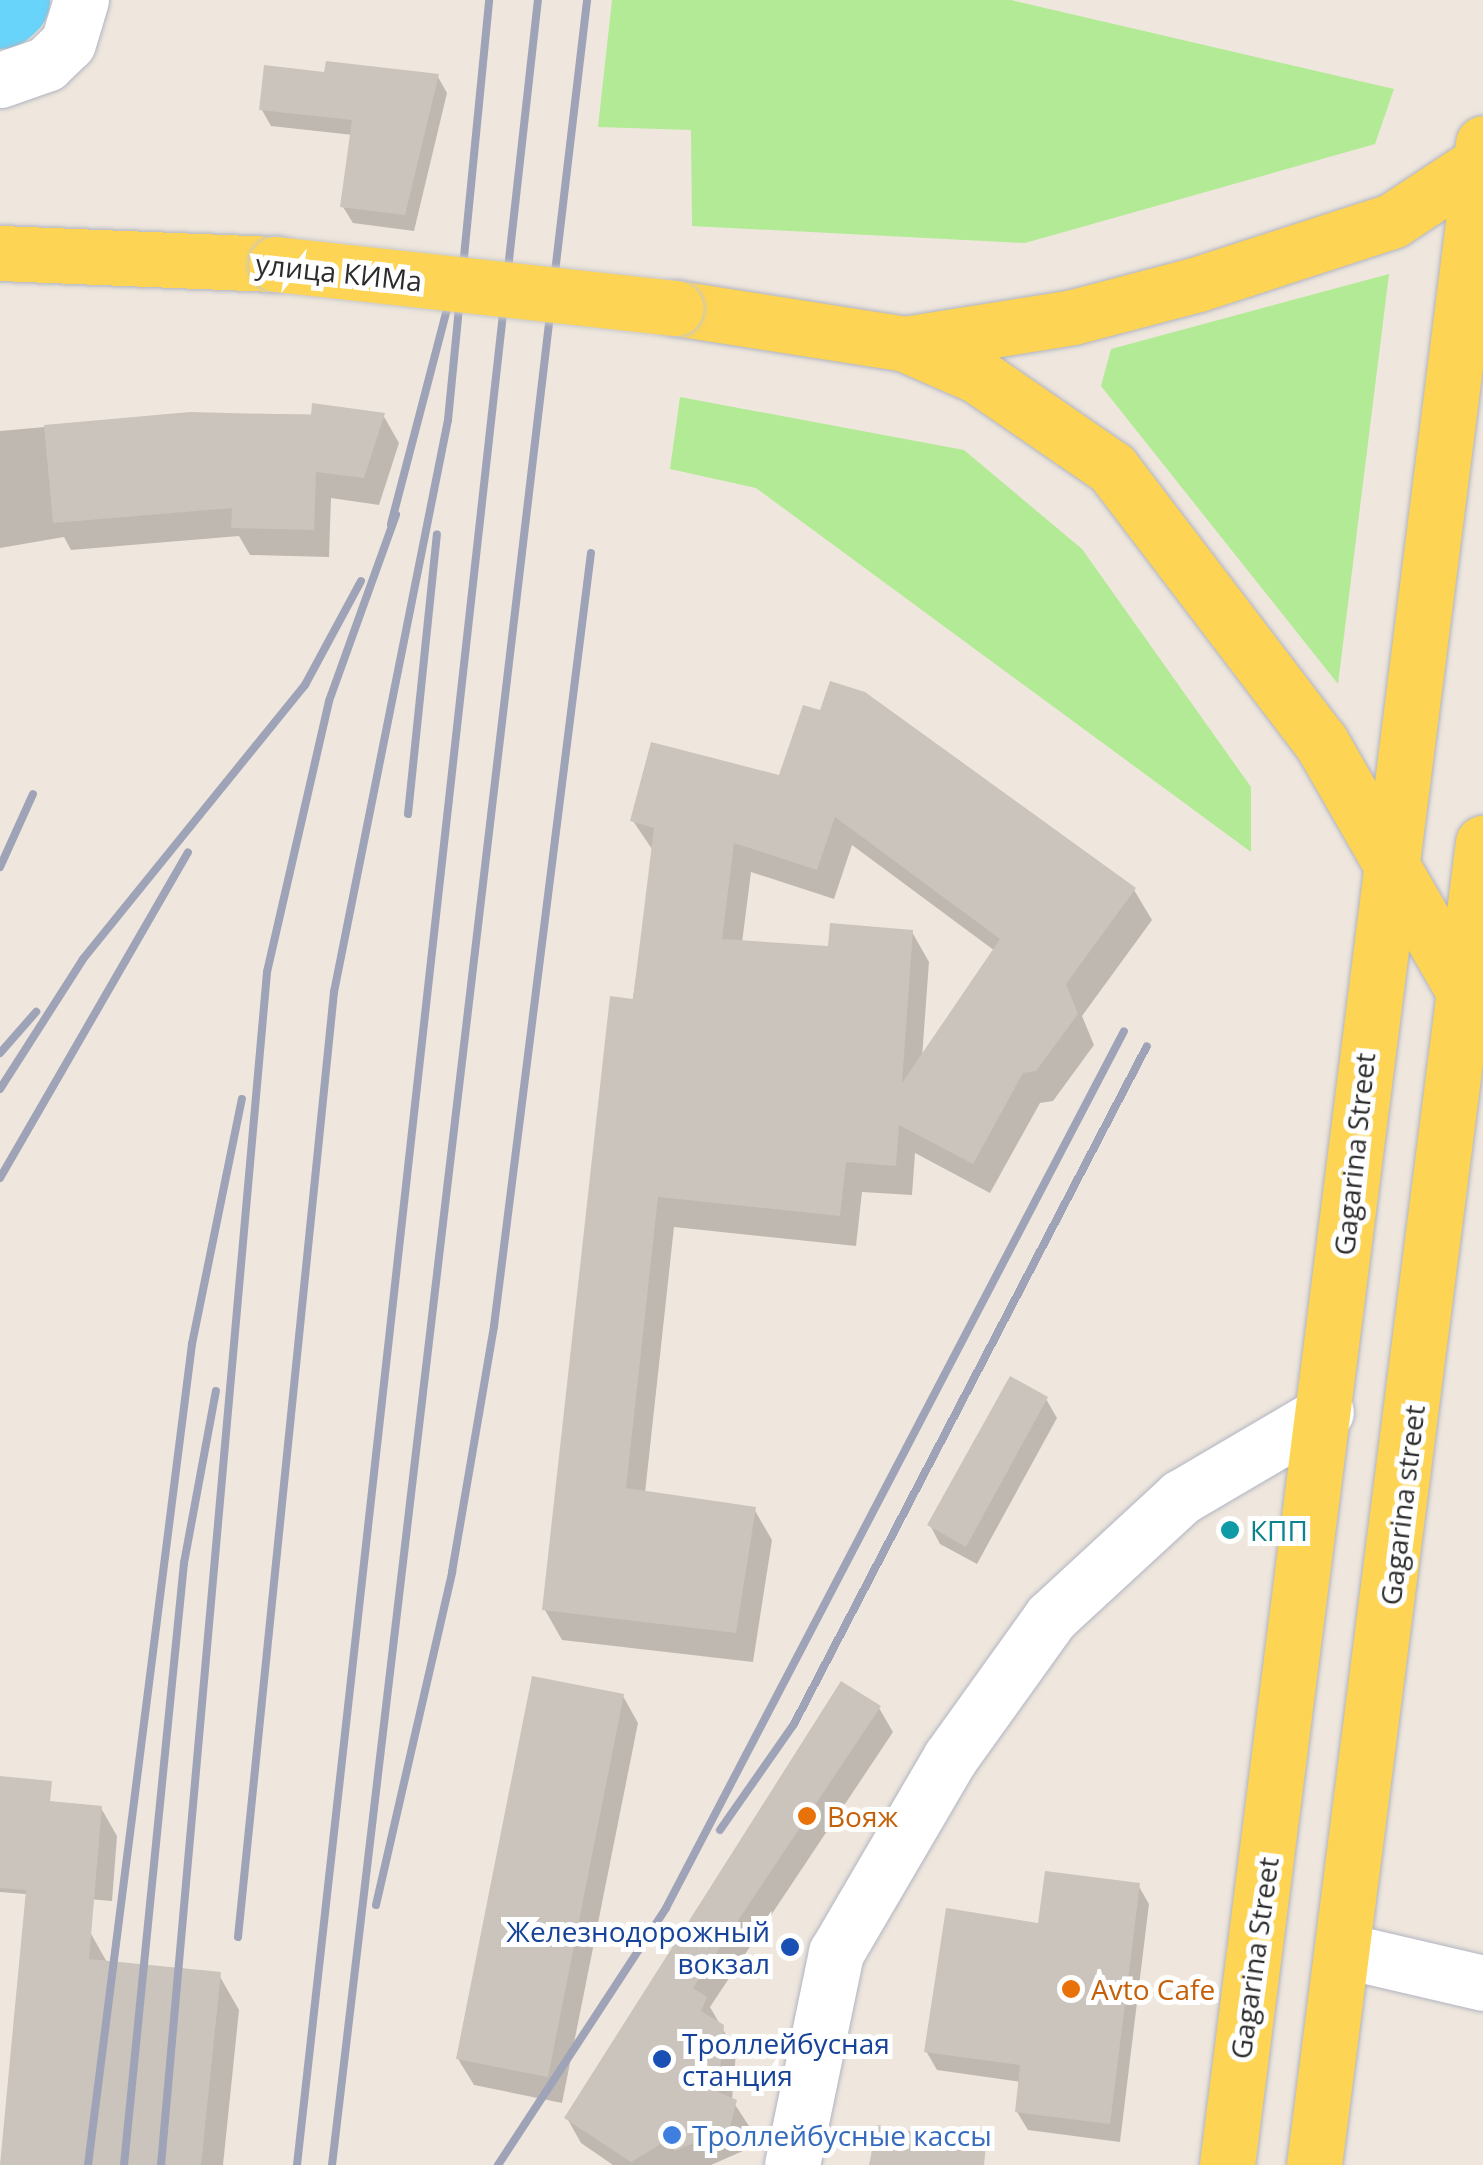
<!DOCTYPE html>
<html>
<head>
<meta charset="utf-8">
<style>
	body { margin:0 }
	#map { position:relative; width:1483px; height:2165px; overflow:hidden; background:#efe7dd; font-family:"Open Sans",sans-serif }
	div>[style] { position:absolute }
	.green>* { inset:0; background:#b3ea95 }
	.shadow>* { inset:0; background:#0003 }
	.river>* { height:88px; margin:-44px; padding:0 44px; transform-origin:44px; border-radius:44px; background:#68d4f9 }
	.building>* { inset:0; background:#cac4bd }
	.roads { filter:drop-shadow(0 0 2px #b1b4c1) drop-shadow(0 0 2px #b1b4c1) }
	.minor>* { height:55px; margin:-27.5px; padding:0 27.5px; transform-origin:27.5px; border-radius:27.5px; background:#fff }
	.major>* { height:55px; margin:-27.5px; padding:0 27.5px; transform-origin:27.5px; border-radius:27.5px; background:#fdd454 }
	.rail>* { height:8px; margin:-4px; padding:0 4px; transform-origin:4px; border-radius:4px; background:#9fa3b8 }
	.bridges { filter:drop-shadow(0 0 2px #c8c8c8) drop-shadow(0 0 2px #c8c8c8) }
	.major-bridge>* { height:55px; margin:-27.5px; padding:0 27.5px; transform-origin:27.5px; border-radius:27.5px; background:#fdd454 }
	.dots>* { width:28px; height:28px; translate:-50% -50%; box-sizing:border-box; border:5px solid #fff; border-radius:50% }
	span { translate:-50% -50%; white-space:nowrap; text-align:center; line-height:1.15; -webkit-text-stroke:10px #fff; paint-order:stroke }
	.street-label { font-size:28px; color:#2c2c2c }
	.culture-label { font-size:28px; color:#0d838f }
	.left { translate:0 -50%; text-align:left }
	.food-label { font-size:28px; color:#c56008 }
	.transit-label { font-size:28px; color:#164399 }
	.right { translate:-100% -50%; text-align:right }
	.shop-label { font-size:28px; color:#366cbe }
</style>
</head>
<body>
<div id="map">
	<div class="green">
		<div style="clip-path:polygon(612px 0,1011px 0,1394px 89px,1375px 144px,1025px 243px,692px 226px,691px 130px,598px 127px)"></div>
		<div style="clip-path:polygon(1389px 274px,1338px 684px,1101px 386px,1111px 349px)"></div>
		<div style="clip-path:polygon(680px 397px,964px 450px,1082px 549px,1251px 787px,1251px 852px,756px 488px,670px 469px)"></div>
	</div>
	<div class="shadow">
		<div style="clip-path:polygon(438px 77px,447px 93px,414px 231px,353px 223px,343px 207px,353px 135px,271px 126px,262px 110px)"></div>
		<div style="clip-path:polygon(190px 414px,383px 415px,399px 443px,379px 505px,331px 498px,329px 557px,250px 555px,239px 536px,71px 550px,64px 537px,0 548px,0 431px)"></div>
		<div style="clip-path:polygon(evenodd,653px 745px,1134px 890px,1152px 920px,1082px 1016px,1094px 1045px,1053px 1101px,1040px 1103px,990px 1193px,915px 1153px,912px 1195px,862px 1192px,856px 1246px,674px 1227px,645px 1493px,754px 1509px,772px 1540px,753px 1662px,562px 1640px,545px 1610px,654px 852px,633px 821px,653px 745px,852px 845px,995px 951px,922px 1058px,929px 962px,912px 932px,830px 948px,742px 943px,751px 872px,834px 899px,852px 845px)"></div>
		<div style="clip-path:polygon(1046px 1399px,1057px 1418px,977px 1564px,940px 1544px,930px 1525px)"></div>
		<div style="clip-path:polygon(623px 1696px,638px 1723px,562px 2103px,474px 2085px,458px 2059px)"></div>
		<div style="clip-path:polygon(879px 1708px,893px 1732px,710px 2007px,736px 2052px,732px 2100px,749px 2126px,743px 2151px,711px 2165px,613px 2165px,581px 2143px,567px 2118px)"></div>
		<div style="clip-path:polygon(0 1797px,101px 1808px,117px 1836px,112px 1901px,0 1892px)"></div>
		<div style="clip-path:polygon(1138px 1885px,1149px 1904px,1120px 2142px,1028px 2130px,1017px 2112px,1021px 2082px,937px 2070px,926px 2051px,1041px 1926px)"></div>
		<div style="clip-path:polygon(90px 1932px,108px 1964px,219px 1975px,239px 2010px,223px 2165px,1px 2165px)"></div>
	</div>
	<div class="river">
		<div style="left:0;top:5px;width:8px;rotate:-40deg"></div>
	</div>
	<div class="building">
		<div style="clip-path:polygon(326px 61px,439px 74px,405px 215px,340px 207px,352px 120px,259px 110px,264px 65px,324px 72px)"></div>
		<div style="clip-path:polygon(312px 403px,385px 413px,364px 478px,316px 472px,314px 530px,231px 528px,232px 508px,53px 523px,44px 425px,190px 412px,311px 415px)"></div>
		<div style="clip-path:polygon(evenodd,830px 681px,865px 692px,1136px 888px,1066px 984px,1078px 1014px,1036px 1071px,1023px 1073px,973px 1164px,899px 1125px,896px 1166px,846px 1162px,840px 1216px,658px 1197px,626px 1488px,756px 1507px,736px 1633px,542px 1610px,610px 996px,633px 999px,654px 828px,630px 821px,651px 742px,779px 775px,803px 705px,820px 710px,830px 681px,835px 817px,1000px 939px,902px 1083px,913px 930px,830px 923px,828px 946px,722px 939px,734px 843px,817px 870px,835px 817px)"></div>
		<div style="clip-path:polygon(1010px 1376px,1048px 1397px,966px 1547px,927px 1525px)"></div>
		<div style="clip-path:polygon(532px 1676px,624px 1694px,548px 2077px,456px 2059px)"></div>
		<div style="clip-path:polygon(841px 1681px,881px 1706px,693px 1988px,707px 1997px,701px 2011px,724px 2025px,718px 2092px,737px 2100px,730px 2127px,675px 2151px,666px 2141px,631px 2162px,564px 2118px)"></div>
		<div style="clip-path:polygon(0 1776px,52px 1781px,50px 1801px,102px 1806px,89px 1959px,221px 1972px,201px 2165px,0 2165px,26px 1890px,0 1888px)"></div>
		<div style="clip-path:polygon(1045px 1871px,1140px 1883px,1110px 2124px,1015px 2112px,1020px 2065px,924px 2052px,946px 1908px,1038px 1923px)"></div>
		<div style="clip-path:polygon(877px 2125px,986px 2145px,984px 2165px,869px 2165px)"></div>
	</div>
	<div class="roads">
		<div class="minor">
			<div style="left:0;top:80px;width:49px;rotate:-19.2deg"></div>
			<div style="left:46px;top:64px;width:30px;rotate:-44deg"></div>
			<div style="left:68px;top:43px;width:45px;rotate:-73.2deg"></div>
			<div style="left:1346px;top:1951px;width:141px;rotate:13.1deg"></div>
			<div style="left:792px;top:2165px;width:217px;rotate:-78.3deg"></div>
			<div style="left:836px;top:1953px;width:226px;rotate:-59.7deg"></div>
			<div style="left:950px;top:1758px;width:173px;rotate:-54.4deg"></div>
			<div style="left:1051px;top:1617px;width:177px;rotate:-42.7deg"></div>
			<div style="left:1181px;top:1497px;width:168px;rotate:-30.4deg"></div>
		</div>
		<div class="major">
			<div style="left:0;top:253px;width:276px;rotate:2.3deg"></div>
			<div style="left:676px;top:308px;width:232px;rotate:8.9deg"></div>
			<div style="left:905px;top:344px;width:80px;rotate:23.7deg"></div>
			<div style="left:978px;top:376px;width:163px;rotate:34.5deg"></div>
			<div style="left:1112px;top:468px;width:345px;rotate:52.7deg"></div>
			<div style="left:1321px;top:742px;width:288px;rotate:60.2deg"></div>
			<div style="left:905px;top:344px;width:170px;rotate:-9.1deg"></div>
			<div style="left:1073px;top:317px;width:129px;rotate:-14.8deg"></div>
			<div style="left:1198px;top:284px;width:204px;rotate:-18deg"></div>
			<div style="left:1392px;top:221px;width:109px;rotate:-33.4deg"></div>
			<div style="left:1227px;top:2165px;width:2038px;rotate:-82.78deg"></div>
			<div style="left:1314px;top:2165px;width:1333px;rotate:-82.72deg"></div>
		</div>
	</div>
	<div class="rail">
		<div style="left:391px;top:524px;width:229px;rotate:-75.4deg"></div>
		<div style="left:408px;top:814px;width:281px;rotate:-84.1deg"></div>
		<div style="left:0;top:867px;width:80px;rotate:-65.7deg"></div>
		<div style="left:0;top:1053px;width:55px;rotate:-48.7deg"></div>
		<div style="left:0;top:1089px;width:154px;rotate:-57.4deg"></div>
		<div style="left:83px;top:959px;width:353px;rotate:-51deg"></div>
		<div style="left:305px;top:685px;width:118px;rotate:-61.7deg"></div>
		<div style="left:0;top:1178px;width:376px;rotate:-60deg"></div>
		<div style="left:720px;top:1830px;width:129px;rotate:-55.1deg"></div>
		<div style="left:794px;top:1724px;width:764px;rotate:-62.5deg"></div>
		<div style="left:376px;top:1905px;width:342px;rotate:-77.1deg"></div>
		<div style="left:452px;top:1572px;width:250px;rotate:-80.3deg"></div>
		<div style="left:494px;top:1326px;width:779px;rotate:-82.85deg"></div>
		<div style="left:238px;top:1937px;width:950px;rotate:-84.2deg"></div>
		<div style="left:334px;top:992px;width:583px;rotate:-78.73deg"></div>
		<div style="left:448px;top:420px;width:422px;rotate:-84.4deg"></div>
		<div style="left:88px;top:2165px;width:828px;rotate:-82.78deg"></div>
		<div style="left:192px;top:1344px;width:250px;rotate:-78.5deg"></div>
		<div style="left:124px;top:2165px;width:605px;rotate:-84.31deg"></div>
		<div style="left:184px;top:1563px;width:175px;rotate:-79.5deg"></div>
		<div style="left:161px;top:2165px;width:1198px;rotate:-84.92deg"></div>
		<div style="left:267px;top:972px;width:278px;rotate:-77.1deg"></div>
		<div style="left:329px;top:701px;width:198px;rotate:-70.2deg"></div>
		<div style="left:297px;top:2165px;width:2178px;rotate:-83.65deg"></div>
		<div style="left:332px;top:2165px;width:2180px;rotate:-83.28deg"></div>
		<div style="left:498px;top:2165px;width:307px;rotate:-56.8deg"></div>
		<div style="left:666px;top:1908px;width:989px;rotate:-62.42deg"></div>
	</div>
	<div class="bridges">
		<div class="major-bridge">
			<div style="left:276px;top:264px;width:402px;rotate:6.3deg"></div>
		</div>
	</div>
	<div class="dots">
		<div style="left:1230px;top:1530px;background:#0f9aa8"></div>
		<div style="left:807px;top:1816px;background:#e8710a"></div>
		<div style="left:790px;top:1947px;background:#1a4fb4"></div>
		<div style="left:1071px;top:1989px;background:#e8710a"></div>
		<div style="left:662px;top:2059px;background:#1a4fb4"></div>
		<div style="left:672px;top:2135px;background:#3f7fe0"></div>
	</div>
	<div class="street-label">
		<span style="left:339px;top:272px;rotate:6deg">улица КИМа</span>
		<span style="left:1354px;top:1154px;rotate:-84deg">Gagarina Street</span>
		<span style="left:1402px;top:1505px;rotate:-83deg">Gagarina street</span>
		<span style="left:1254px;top:1958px;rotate:-82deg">Gagarina Street</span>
	</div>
	<div class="culture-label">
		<span class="left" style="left:1250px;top:1530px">КПП</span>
	</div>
	<div class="food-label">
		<span class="left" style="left:827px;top:1816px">Вояж</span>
		<span class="left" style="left:1091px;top:1989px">Avto Cafe</span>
	</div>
	<div class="transit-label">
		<span class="right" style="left:770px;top:1947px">Железнодорожный<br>вокзал</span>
		<span class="left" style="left:682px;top:2059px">Троллейбусная<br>станция</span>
	</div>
	<div class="shop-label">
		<span class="left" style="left:692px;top:2135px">Троллейбусные кассы</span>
	</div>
</div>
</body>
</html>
